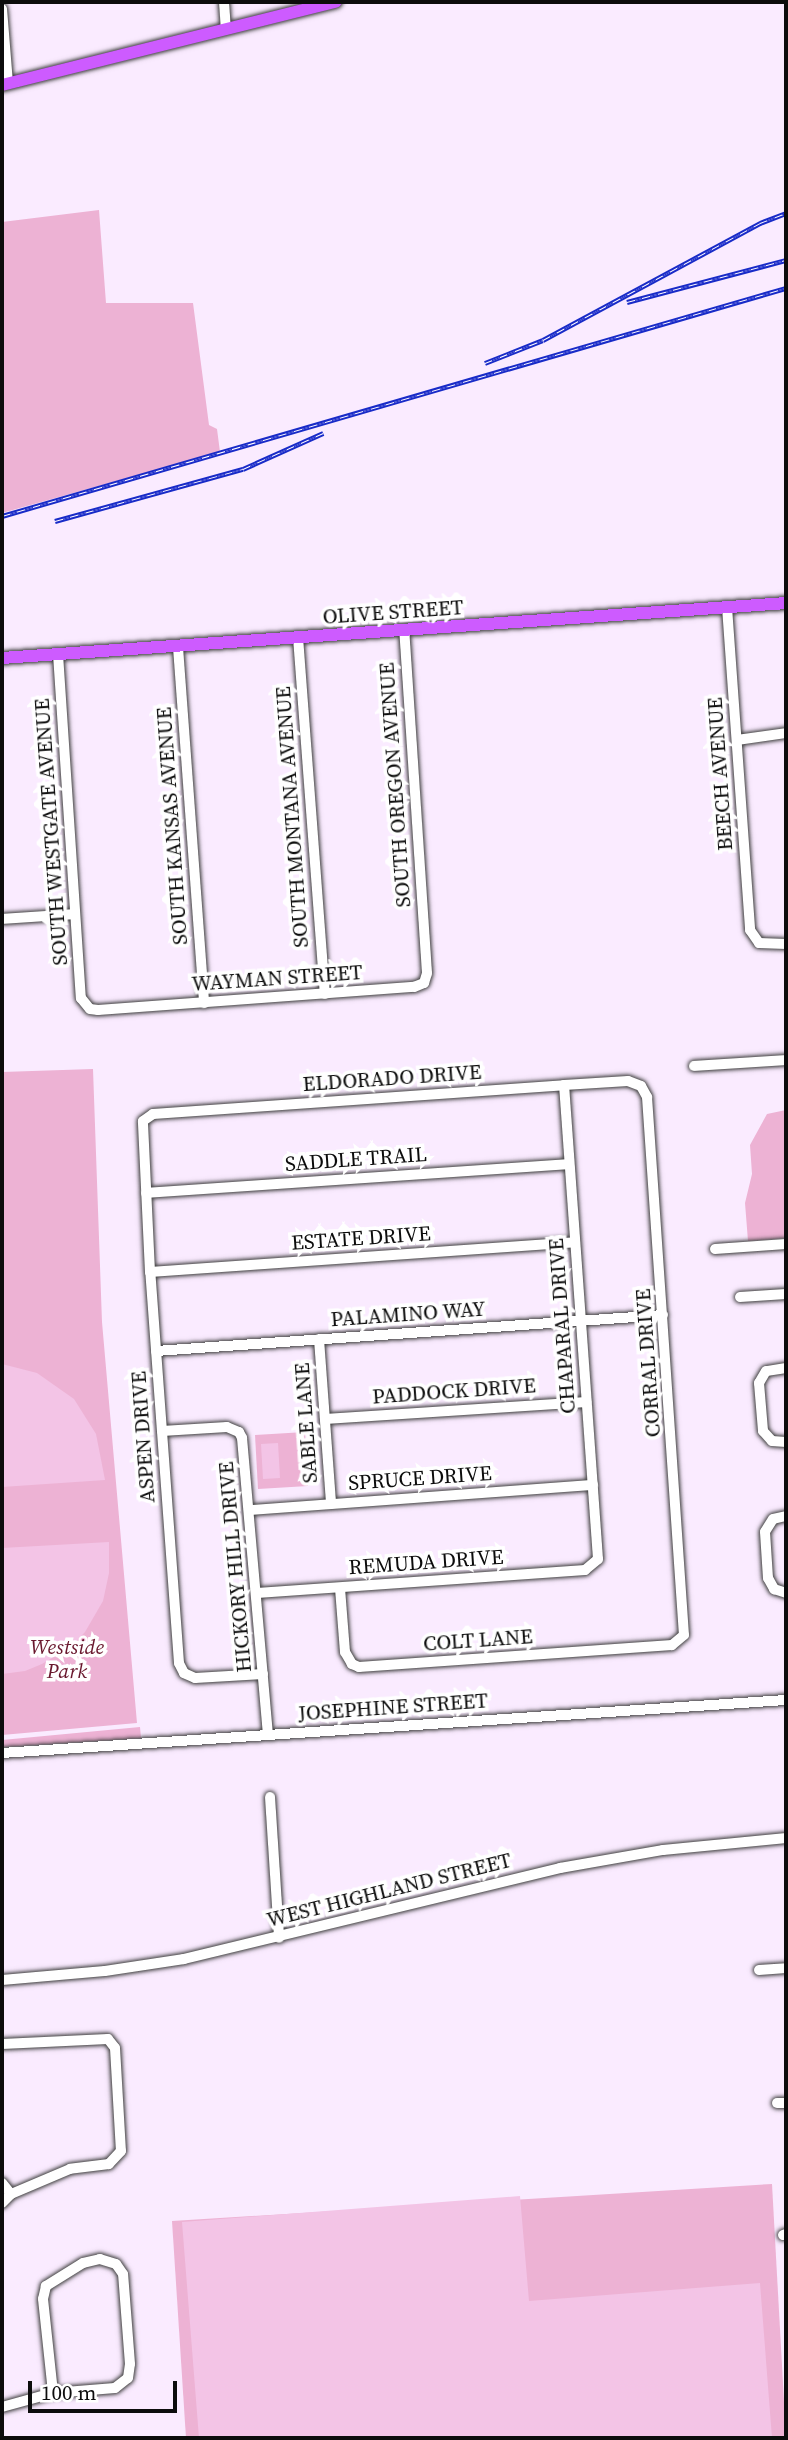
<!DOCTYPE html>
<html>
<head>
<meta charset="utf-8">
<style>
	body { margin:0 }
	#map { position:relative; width:788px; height:2440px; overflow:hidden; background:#faebff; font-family:"Source Serif 4",serif }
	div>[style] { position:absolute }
	.green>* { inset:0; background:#edb2d4 }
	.pitch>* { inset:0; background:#f3c4e6 }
	.roads { filter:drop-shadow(0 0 2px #3f3f3f) drop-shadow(0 0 2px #3f3f3f) }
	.minor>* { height:10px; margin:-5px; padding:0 5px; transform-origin:5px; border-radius:5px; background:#fff }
	.major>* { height:12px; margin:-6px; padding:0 6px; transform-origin:6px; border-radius:6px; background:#cd5bff }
	.rail>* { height:5px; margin-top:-2.5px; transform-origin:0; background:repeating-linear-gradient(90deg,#fff 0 8px,#182bc8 0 16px); box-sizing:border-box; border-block:2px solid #182bc8 }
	span { translate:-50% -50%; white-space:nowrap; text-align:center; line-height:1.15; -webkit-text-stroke:7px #fff; paint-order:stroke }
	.street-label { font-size:21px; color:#0c0c0c }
	.park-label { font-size:21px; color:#69172d; font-style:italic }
	.frame { position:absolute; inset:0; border:4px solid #0c0c0c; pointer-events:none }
	.scale { position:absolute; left:28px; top:2381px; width:149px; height:32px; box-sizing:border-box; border:4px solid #0c0c0c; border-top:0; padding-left:9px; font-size:21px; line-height:24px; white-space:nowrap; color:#0c0c0c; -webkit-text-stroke:5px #fff; paint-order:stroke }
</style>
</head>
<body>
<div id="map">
	<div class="green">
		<div style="clip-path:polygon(99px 210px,106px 303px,193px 303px,209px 425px,217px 429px,220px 452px,2px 513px,2px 222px)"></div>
		<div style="clip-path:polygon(93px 1069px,102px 1322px,137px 1723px,2px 1735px,2px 1072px)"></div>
		<div style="clip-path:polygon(786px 1110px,786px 1238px,748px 1241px,745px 1203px,752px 1174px,750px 1145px,767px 1114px)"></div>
		<div style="clip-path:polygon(305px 1432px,308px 1486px,258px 1489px,255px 1435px)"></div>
		<div style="clip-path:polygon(140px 1727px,141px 1738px,2px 1747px,2px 1740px)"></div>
		<div style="clip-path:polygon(772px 2184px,786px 2438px,186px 2438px,172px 2221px)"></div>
	</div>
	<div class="pitch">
		<div style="clip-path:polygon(2px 1364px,37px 1373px,74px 1399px,96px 1434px,105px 1480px,2px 1487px)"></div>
		<div style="clip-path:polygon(278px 1443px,280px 1478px,263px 1479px,261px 1444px)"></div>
		<div style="clip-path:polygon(109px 1542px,109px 1573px,103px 1601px,85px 1632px,71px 1647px,42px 1664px,25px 1671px,2px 1674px,2px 1548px)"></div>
		<div style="clip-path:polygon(520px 2196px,529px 2301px,760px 2283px,772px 2438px,199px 2438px,182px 2222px)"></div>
	</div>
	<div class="roads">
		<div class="minor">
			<div style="left:224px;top:2px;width:27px;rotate:86deg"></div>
			<div style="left:2px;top:9px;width:75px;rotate:85.4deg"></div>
			<div style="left:727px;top:607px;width:324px;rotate:85.9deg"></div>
			<div style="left:750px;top:930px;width:16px;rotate:55deg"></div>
			<div style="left:759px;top:943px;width:27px;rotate:2deg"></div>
			<div style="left:298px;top:637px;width:358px;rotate:85.7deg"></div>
			<div style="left:178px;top:647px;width:357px;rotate:85.8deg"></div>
			<div style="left:58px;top:654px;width:345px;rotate:86.2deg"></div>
			<div style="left:81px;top:998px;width:14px;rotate:51deg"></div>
			<div style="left:90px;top:1009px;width:8px;rotate:7deg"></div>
			<div style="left:98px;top:1010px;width:317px;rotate:-4.2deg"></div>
			<div style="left:414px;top:987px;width:11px;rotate:-22deg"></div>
			<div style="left:424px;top:983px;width:10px;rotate:-73deg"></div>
			<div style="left:427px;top:973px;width:343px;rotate:-93.8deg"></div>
			<div style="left:737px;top:740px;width:49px;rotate:-8.1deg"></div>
			<div style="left:2px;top:919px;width:73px;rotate:-3.9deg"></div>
			<div style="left:694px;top:1066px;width:92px;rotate:-3.7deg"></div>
			<div style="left:146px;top:1193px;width:424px;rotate:-3.9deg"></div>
			<div style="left:715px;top:1249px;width:71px;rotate:-4deg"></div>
			<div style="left:150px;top:1272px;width:426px;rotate:-4deg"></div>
			<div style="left:740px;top:1297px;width:46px;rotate:-3.7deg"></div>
			<div style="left:319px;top:1339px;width:165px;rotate:85.8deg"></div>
			<div style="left:156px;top:1351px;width:508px;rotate:-4.06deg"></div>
			<div style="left:786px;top:1368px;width:20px;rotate:171deg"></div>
			<div style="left:766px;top:1371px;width:14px;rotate:120deg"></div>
			<div style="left:759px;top:1383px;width:48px;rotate:85.2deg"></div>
			<div style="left:763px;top:1431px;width:13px;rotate:48deg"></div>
			<div style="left:772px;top:1441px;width:14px;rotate:4deg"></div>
			<div style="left:325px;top:1419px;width:262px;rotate:-3.7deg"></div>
			<div style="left:162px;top:1431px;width:65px;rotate:-3.5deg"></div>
			<div style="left:227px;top:1427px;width:13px;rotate:23deg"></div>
			<div style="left:239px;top:1432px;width:7px;rotate:63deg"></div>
			<div style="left:242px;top:1438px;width:298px;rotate:85deg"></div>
			<div style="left:251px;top:1510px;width:343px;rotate:-4.2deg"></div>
			<div style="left:786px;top:1516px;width:13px;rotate:167deg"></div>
			<div style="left:773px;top:1519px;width:15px;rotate:122deg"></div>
			<div style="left:765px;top:1532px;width:46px;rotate:86.3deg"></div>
			<div style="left:768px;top:1578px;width:13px;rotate:61deg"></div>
			<div style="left:774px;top:1589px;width:13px;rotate:18deg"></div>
			<div style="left:257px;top:1593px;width:329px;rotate:-4deg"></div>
			<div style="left:585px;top:1570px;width:17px;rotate:-40deg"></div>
			<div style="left:598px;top:1559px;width:475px;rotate:-94.1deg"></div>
			<div style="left:263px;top:1674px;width:68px;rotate:176.6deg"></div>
			<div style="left:195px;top:1678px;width:12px;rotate:-156deg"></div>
			<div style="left:184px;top:1673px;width:11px;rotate:-117deg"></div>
			<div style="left:179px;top:1663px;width:392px;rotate:-94.2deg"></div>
			<div style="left:150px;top:1272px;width:151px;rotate:-92.7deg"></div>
			<div style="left:143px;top:1121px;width:12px;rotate:-35deg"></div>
			<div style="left:153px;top:1114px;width:412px;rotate:-4deg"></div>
			<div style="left:564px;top:1085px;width:64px;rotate:-3.6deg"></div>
			<div style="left:628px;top:1081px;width:14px;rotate:21deg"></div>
			<div style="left:641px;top:1086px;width:13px;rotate:61deg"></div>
			<div style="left:647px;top:1097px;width:539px;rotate:86.07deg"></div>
			<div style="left:684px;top:1635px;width:16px;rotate:140deg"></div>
			<div style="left:672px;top:1645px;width:314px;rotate:176deg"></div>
			<div style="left:359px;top:1667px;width:8px;rotate:-157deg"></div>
			<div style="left:352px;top:1664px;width:14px;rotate:-120deg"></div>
			<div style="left:345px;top:1652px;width:64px;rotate:-94.5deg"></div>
			<div style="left:2px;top:1753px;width:786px;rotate:-3.87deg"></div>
			<div style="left:270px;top:1797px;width:141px;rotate:86.3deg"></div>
			<div style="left:759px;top:1970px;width:27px;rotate:-4deg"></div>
			<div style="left:2px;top:1980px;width:103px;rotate:-5deg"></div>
			<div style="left:105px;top:1971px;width:80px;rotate:-8.6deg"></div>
			<div style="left:184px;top:1959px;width:387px;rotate:-13.6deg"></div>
			<div style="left:560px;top:1868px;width:105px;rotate:-9.9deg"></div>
			<div style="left:663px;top:1850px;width:124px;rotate:-5.6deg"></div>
			<div style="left:2px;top:2044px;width:106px;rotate:-2.7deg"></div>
			<div style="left:108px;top:2039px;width:11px;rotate:52deg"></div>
			<div style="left:115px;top:2048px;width:103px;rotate:86.7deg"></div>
			<div style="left:121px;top:2151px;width:18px;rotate:133deg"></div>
			<div style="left:109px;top:2164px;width:39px;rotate:173deg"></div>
			<div style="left:70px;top:2169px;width:64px;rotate:157deg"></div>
			<div style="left:11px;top:2194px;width:13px;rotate:135deg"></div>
			<div style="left:777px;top:2103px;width:9px"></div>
			<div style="left:2px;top:2183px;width:14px;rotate:51deg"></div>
			<div style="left:783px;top:2235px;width:3px;rotate:-18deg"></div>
			<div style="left:2px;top:2407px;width:53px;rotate:-15.4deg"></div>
			<div style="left:53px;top:2393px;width:62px;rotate:-4.6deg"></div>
			<div style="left:115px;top:2388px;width:16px;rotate:-38deg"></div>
			<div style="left:128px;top:2378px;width:14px;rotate:-82deg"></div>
			<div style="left:130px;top:2364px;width:90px;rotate:-94.4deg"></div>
			<div style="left:123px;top:2274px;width:12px;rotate:-125deg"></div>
			<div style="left:116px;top:2264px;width:17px;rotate:-163deg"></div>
			<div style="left:100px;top:2259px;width:17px;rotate:167deg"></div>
			<div style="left:83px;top:2263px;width:44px;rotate:148.1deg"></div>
			<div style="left:46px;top:2286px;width:13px;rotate:103deg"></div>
			<div style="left:43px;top:2299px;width:95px;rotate:83.9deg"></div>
		</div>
		<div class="major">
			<div style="left:2px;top:85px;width:344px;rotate:-14deg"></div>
			<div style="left:2px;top:658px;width:786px;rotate:-4.01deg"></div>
		</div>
	</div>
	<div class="rail">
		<div style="left:627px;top:302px;width:164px;rotate:-14.8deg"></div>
		<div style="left:485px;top:363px;width:62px;rotate:-21.6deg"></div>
		<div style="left:543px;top:340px;width:247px;rotate:-28.3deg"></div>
		<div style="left:760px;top:223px;width:28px;rotate:-21deg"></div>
		<div style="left:2px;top:516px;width:816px;rotate:-16.22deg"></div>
		<div style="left:55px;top:521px;width:195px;rotate:-15.5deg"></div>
		<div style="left:243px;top:469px;width:88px;rotate:-24.2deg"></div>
	</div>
	<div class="street-label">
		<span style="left:393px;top:612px;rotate:-4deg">OLIVE STREET</span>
		<span style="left:720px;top:774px;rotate:-94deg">BEECH AVENUE</span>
		<span style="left:395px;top:785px;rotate:-94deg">SOUTH OREGON AVENUE</span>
		<span style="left:292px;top:817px;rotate:-94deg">SOUTH MONTANA AVENUE</span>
		<span style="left:172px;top:826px;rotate:-94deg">SOUTH KANSAS AVENUE</span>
		<span style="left:51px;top:832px;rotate:-94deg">SOUTH WESTGATE AVENUE</span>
		<span style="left:277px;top:978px;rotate:-4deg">WAYMAN STREET</span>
		<span style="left:392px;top:1078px;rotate:-4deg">ELDORADO DRIVE</span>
		<span style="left:356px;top:1159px;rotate:-4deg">SADDLE TRAIL</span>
		<span style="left:361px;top:1238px;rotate:-4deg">ESTATE DRIVE</span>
		<span style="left:408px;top:1314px;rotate:-4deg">PALAMINO WAY</span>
		<span style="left:562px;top:1326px;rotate:-94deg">CHAPARAL DRIVE</span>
		<span style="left:648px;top:1363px;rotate:-94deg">CORRAL DRIVE</span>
		<span style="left:454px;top:1391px;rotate:-4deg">PADDOCK DRIVE</span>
		<span style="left:306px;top:1423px;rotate:-94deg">SABLE LANE</span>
		<span style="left:143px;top:1437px;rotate:-94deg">ASPEN DRIVE</span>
		<span style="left:420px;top:1478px;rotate:-4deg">SPRUCE DRIVE</span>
		<span style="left:426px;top:1562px;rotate:-4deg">REMUDA DRIVE</span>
		<span style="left:235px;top:1567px;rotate:-95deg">HICKORY HILL DRIVE</span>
		<span style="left:478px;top:1640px;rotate:-4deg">COLT LANE</span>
		<span style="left:393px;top:1707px;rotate:-4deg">JOSEPHINE STREET</span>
		<span style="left:389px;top:1890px;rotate:-14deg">WEST HIGHLAND STREET</span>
	</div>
	<div class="park-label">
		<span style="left:67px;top:1659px">Westside<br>Park</span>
	</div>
	<div class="frame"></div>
	<div class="scale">100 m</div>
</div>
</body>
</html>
